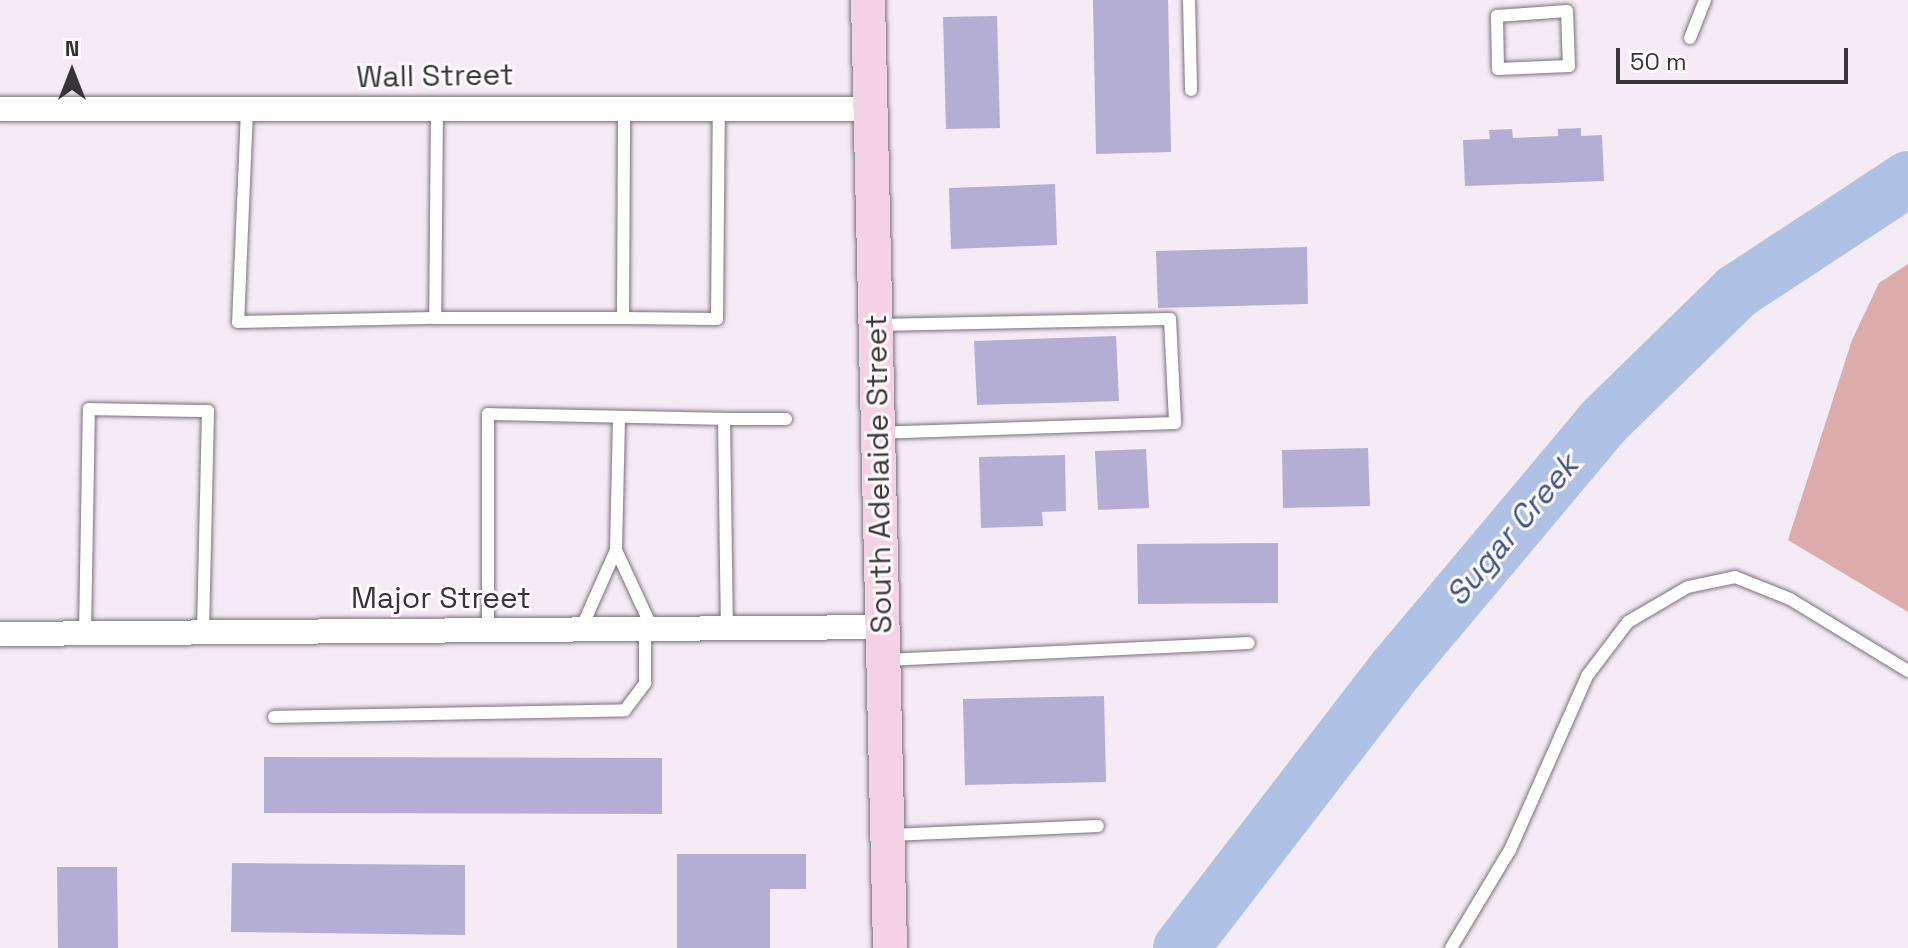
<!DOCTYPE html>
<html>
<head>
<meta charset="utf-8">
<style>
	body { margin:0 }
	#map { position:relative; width:1908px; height:948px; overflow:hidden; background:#f4ebf5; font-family:"Space Grotesk",sans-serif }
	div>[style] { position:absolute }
	.forest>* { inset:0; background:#dbacab }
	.river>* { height:56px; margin:-28px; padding:0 28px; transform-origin:28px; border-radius:28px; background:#afc1e5 }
	.building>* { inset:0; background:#b4aed4 }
	.roads { filter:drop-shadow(0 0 2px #7a727b) drop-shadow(0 0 2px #7a727b) }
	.lane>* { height:12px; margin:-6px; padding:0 6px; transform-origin:6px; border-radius:6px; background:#fff }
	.street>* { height:24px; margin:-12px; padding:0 12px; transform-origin:12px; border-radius:12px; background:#fff }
	.secondary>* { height:34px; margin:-17px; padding:0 17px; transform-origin:17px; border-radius:17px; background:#f4d2e3 }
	span { translate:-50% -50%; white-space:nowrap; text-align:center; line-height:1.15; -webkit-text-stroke:6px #fefafe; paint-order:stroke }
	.street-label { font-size:30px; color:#383539 }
	.water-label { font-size:32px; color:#3c5383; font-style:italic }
	.north { position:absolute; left:32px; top:32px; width:80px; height:80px; -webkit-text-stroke:6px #fefafe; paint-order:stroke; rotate:0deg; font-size:22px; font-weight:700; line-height:32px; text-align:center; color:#383539 }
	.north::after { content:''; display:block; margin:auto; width:28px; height:36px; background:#383539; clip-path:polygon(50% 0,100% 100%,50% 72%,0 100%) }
	.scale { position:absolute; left:1616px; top:48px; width:232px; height:36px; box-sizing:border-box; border:4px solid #383539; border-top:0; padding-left:10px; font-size:24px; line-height:28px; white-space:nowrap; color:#383539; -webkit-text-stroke:6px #fefafe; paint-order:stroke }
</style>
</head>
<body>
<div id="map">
	<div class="forest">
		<div style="clip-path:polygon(1908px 264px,1908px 612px,1788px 540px,1852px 340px,1879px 283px)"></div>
	</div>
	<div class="river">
		<div style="left:1181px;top:948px;width:352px;rotate:-52.4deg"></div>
		<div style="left:1396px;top:669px;width:322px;rotate:-50deg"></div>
		<div style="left:1603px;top:422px;width:186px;rotate:-44.3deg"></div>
		<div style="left:1736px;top:292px;width:206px;rotate:-33.3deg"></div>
	</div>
	<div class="building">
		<div style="clip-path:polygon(1093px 0,1168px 0,1171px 152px,1096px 154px)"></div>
		<div style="clip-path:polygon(997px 16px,1000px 128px,946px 129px,943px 17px)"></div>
		<div style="clip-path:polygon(1581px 128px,1581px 136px,1602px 135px,1604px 181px,1465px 186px,1463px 140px,1490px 139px,1489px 130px,1512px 129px,1513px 138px,1558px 136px,1558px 129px)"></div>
		<div style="clip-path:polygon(1055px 184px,1057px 245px,951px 249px,949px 188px)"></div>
		<div style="clip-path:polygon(1307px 247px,1308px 304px,1158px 308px,1156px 251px)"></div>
		<div style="clip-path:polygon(1116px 336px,1119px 401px,977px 405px,974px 341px)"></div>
		<div style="clip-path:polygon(1368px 448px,1370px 506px,1283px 508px,1282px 450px)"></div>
		<div style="clip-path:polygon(1146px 449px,1149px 508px,1098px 510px,1095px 451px)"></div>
		<div style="clip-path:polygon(1065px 455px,1066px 511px,1042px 512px,1043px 526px,981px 528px,979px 457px)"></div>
		<div style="clip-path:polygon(1278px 543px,1278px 603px,1138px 604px,1137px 544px)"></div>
		<div style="clip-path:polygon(1104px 696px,1106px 782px,965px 785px,963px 699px)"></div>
		<div style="clip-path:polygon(264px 757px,662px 758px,662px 814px,264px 813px)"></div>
		<div style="clip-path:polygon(677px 854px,806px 854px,806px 889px,770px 889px,770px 948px,677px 948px)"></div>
		<div style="clip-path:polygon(232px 863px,465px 865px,465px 935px,231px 932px)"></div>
		<div style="clip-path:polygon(57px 867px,117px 867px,118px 948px,58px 948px)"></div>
	</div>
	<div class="roads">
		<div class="lane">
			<div style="left:1189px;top:0;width:90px;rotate:88.7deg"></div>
			<div style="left:1567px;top:11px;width:55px;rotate:87.9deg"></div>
			<div style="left:1569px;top:66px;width:71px;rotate:177.6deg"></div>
			<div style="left:1498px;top:69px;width:53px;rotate:-91.1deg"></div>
			<div style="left:1497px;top:16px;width:70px;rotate:-4.1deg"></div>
			<div style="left:1690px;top:38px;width:41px;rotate:-68.5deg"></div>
			<div style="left:437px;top:108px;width:210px;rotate:90.5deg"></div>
			<div style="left:435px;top:318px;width:188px"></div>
			<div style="left:623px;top:318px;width:210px;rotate:-89.7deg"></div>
			<div style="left:247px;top:110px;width:212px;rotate:92.4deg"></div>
			<div style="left:238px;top:322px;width:197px;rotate:-1.2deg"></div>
			<div style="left:623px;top:318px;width:94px;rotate:0.6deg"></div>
			<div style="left:717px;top:319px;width:211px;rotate:-89.5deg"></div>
			<div style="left:878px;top:325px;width:292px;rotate:-1.2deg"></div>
			<div style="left:1170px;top:319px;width:104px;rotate:87.2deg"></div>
			<div style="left:1175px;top:423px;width:294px;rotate:178.1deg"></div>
			<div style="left:724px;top:419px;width:62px"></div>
			<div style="left:616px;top:550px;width:86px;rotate:65.2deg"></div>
			<div style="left:581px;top:629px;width:86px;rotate:-66.1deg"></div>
			<div style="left:616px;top:550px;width:133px;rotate:-88.7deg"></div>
			<div style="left:488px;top:630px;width:216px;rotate:-90deg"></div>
			<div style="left:488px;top:414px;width:236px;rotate:1.2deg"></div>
			<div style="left:724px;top:419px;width:209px;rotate:89.2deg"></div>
			<div style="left:85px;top:633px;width:224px;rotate:-89deg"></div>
			<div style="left:89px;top:409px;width:119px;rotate:1deg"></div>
			<div style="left:208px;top:411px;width:221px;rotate:91.3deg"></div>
			<div style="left:887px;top:660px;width:362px;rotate:-2.7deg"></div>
			<div style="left:274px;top:717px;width:351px;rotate:-1.1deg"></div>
			<div style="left:625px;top:710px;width:34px;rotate:-53deg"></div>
			<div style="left:645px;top:683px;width:54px;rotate:-90deg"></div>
			<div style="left:891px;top:835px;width:207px;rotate:-2.5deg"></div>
			<div style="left:1451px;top:948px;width:114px;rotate:-59deg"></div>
			<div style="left:1510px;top:850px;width:190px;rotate:-66.1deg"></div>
			<div style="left:1587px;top:676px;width:68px;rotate:-52.8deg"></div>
			<div style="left:1628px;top:622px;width:69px;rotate:-30.3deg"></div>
			<div style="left:1688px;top:587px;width:48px;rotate:-12deg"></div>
			<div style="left:1735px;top:577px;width:59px;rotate:21.8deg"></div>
			<div style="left:1790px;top:599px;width:138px;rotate:31.4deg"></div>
		</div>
		<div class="street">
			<div style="left:0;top:109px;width:870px"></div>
			<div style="left:0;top:634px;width:883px;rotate:-0.45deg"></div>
		</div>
		<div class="secondary">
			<div style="left:868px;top:0;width:948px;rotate:88.67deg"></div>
		</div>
	</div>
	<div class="street-label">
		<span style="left:435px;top:76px;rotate:-1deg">Wall Street</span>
		<span style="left:879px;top:474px;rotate:-91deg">South Adelaide Street</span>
		<span style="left:441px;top:598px">Major Street</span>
	</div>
	<div class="water-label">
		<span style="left:1512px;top:530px;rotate:-50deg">Sugar Creek</span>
	</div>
	<div class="north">N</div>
	<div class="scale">50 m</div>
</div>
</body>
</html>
